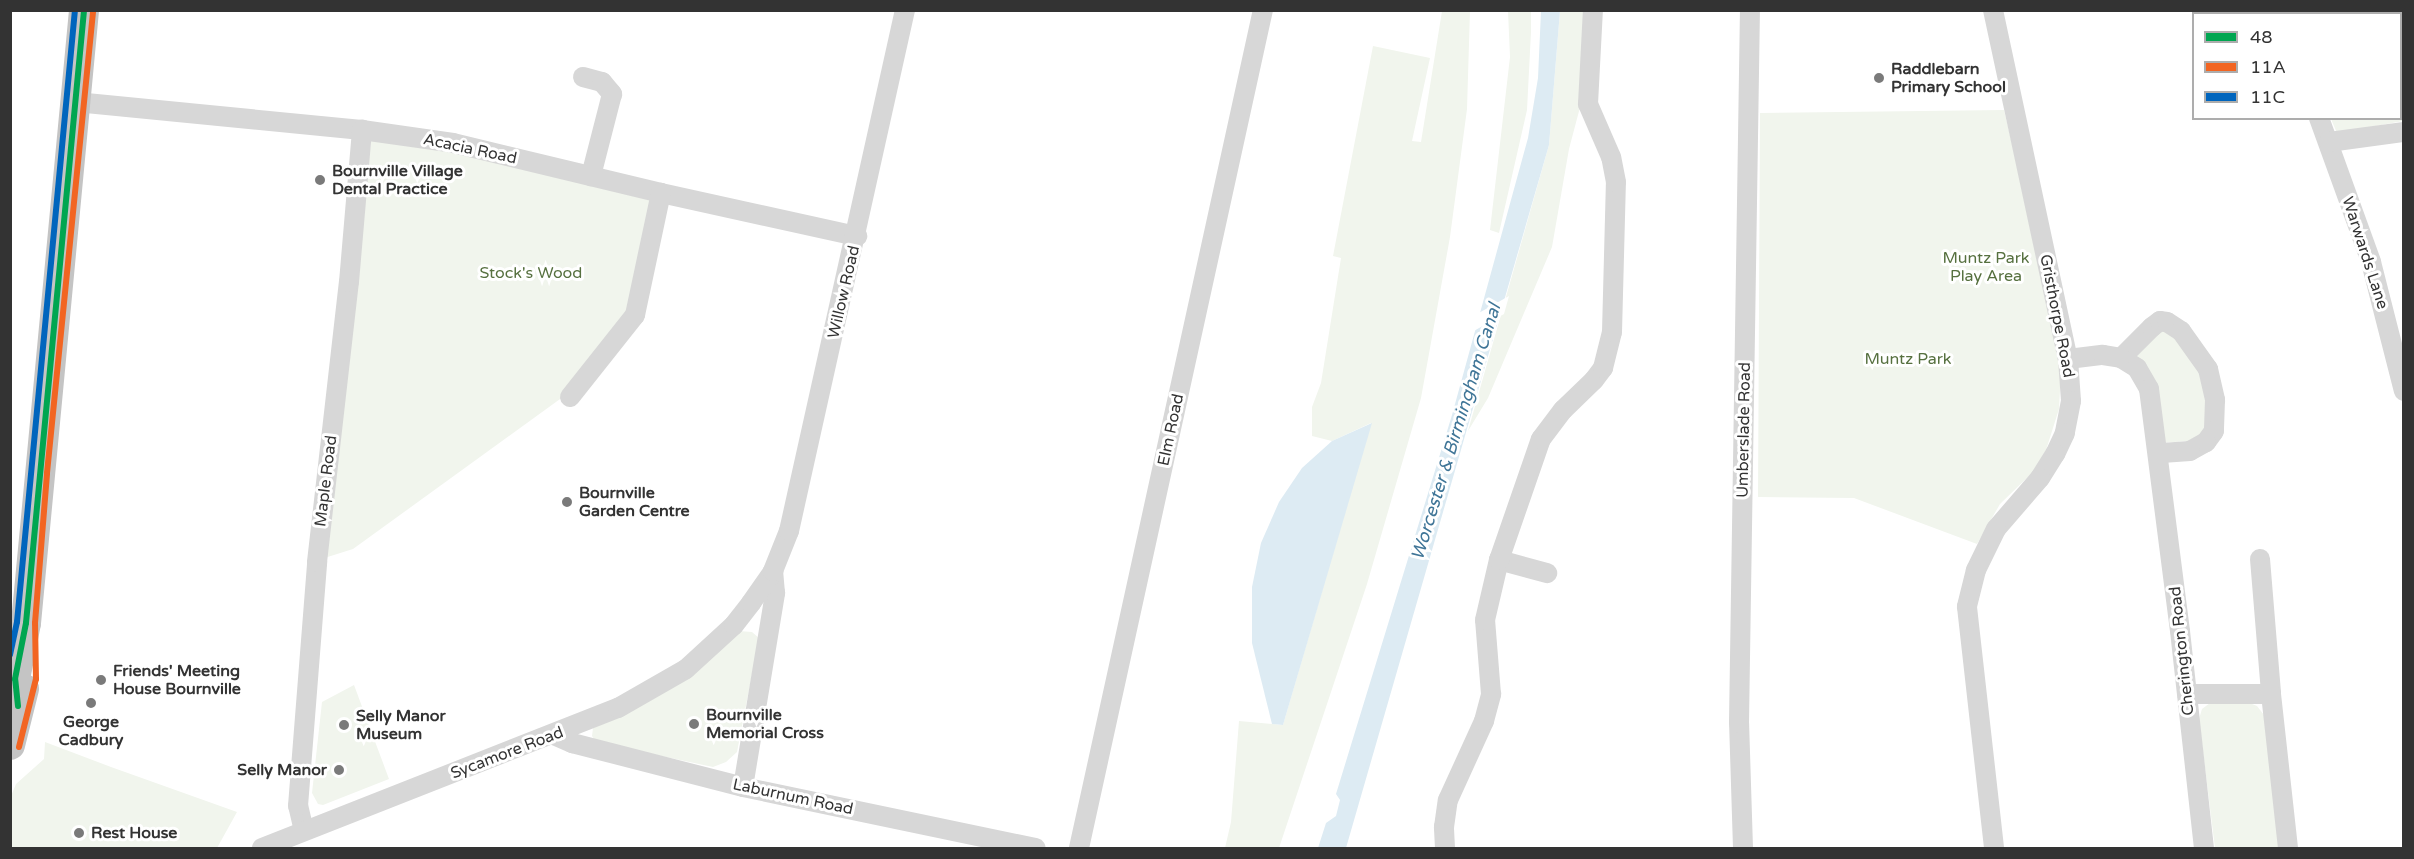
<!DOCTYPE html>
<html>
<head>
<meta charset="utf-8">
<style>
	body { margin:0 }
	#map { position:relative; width:2414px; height:859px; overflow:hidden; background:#fff; font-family:"Varela Round",sans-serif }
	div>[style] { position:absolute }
	.green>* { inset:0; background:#f1f5ed }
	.water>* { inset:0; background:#ddebf3 }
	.pier>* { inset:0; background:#fff }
	.minor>* { height:20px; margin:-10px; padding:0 10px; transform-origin:10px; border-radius:10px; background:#d7d7d7 }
	.highway>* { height:30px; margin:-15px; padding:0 15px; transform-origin:15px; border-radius:15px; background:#c4c4c4 }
	.bus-1>* { height:6px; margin:-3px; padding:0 3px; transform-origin:3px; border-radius:3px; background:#00a651 }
	.bus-2>* { height:6px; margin:-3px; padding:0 3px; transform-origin:3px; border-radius:3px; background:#f26522 }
	.bus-3>* { height:6px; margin:-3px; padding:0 3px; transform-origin:3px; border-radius:3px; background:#0065bd }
	.dots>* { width:16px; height:16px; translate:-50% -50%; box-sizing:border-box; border:3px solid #fff; border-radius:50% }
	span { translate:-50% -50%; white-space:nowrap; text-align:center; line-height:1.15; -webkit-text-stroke:6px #fff; paint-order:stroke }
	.poi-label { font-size:16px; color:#333; font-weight:700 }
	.left { translate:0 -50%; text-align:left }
	.right { translate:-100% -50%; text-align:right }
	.street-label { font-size:16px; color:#333 }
	.park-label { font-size:16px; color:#56703f }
	.water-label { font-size:18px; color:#3f7597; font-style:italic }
	.frame { position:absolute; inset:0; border:12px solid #333; pointer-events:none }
	.legend { position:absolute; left:2192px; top:12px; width:210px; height:108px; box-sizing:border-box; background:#fff; border:2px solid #adadad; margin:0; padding:8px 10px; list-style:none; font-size:18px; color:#333 }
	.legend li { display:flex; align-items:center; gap:12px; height:30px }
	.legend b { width:30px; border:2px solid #adadad }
</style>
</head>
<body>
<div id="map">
	<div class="green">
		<div style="clip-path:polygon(1442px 11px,1470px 11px,1467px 109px,1450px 237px,1421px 398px,1367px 584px,1279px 848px,1225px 848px,1231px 822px,1239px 721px,1283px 725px,1371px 423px,1332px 441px,1312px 436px,1312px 407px,1321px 383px,1341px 258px,1333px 256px,1373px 46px,1430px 58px,1412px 141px,1421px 142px)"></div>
		<div style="clip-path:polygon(1508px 11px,1531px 11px,1531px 32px,1527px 110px,1499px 233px,1490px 230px,1510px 57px)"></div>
		<div style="clip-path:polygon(1560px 11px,1587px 11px,1583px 96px,1569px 149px,1552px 247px,1488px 398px,1468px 431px,1549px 145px)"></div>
		<div style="clip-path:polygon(2289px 11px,2403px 11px,2403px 121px,2337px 133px,2331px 119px,2400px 118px,2400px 14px,2290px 14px)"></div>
		<div style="clip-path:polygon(2004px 110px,2042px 271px,2061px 372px,2059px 409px,2046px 450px,2034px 471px,2000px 504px,1977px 544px,1854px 498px,1758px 497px,1760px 113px)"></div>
		<div style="clip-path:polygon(372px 134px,656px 196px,631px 313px,567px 394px,353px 549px,318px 560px)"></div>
		<div style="clip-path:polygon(2157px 330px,2169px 331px,2203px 372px,2208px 424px,2202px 434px,2188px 441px,2160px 443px,2133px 361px)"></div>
		<div style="clip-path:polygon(739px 631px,752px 632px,759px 638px,737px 752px,726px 762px,713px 767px,596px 742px,592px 736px,593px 728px,618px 716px)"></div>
		<div style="clip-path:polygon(354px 685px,389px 779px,323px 805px,318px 804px,312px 793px,322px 702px)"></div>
		<div style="clip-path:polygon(2247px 702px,2257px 706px,2264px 715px,2279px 848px,2215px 848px,2199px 719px,2202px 709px,2210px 703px)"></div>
		<div style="clip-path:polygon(45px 742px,111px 767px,237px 812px,217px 848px,11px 848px,11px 796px,16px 784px,44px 759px)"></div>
	</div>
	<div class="water">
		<div style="clip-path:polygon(1541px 11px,1560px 11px,1549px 145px,1346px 848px,1318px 848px,1326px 823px,1336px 816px,1340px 800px,1336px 794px,1452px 415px,1528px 138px,1538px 78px)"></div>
		<div style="clip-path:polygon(1372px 423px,1283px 725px,1272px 724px,1252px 643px,1252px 587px,1261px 543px,1279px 502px,1302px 468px,1332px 441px)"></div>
	</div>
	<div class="pier">
		<div style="clip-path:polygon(1509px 296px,1504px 314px,1472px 332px,1477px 314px)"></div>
	</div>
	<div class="minor">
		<div style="left:1993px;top:10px;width:357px;rotate:77.9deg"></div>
		<div style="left:2068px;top:359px;width:42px;rotate:85.9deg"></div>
		<div style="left:2071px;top:401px;width:33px;rotate:101deg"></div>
		<div style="left:2065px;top:433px;width:23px;rotate:115deg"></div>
		<div style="left:2055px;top:454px;width:28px;rotate:122deg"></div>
		<div style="left:2040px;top:478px;width:67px;rotate:130.8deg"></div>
		<div style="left:1996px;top:529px;width:46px;rotate:116deg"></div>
		<div style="left:1976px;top:570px;width:38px;rotate:104deg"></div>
		<div style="left:1967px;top:607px;width:243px;rotate:83.6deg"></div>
		<div style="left:2278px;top:10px;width:4px;rotate:76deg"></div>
		<div style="left:583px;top:77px;width:20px;rotate:15deg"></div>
		<div style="left:602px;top:82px;width:16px;rotate:50deg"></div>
		<div style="left:612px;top:94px;width:85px;rotate:104.4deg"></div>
		<div style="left:76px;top:102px;width:287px;rotate:5.6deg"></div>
		<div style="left:362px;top:130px;width:92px;rotate:8.1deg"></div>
		<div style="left:453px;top:143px;width:214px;rotate:13.5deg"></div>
		<div style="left:661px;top:193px;width:201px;rotate:12.4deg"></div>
		<div style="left:2319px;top:118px;width:153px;rotate:70.1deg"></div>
		<div style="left:2371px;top:262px;width:133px;rotate:75.7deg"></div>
		<div style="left:2329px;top:142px;width:76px;rotate:-7.6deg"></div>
		<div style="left:2121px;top:358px;width:44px;rotate:-45deg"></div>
		<div style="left:2152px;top:327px;width:10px;rotate:-37deg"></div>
		<div style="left:2160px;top:321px;width:7px;rotate:8deg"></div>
		<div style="left:2167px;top:322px;width:17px;rotate:33deg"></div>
		<div style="left:2181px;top:331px;width:47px;rotate:54.6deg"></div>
		<div style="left:2208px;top:369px;width:32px;rotate:77deg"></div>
		<div style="left:2215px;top:400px;width:31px;rotate:92deg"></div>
		<div style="left:2214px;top:431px;width:14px;rotate:126deg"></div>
		<div style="left:2206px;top:442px;width:18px;rotate:151deg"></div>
		<div style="left:2190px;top:451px;width:32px;rotate:176deg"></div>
		<div style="left:2068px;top:359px;width:35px;rotate:-7deg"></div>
		<div style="left:2103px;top:355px;width:18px;rotate:9deg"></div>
		<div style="left:2121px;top:358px;width:19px;rotate:32deg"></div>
		<div style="left:2137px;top:368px;width:24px;rotate:60deg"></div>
		<div style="left:2149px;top:389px;width:244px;rotate:82.7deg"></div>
		<div style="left:2180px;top:631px;width:218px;rotate:83.7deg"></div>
		<div style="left:570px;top:397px;width:105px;rotate:-51.6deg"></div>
		<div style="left:635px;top:315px;width:125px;rotate:-78deg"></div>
		<div style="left:2260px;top:559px;width:135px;rotate:85.3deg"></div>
		<div style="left:1499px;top:560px;width:50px;rotate:15.2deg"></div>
		<div style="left:2187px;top:694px;width:84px"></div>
		<div style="left:2271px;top:694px;width:155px;rotate:83.7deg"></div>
		<div style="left:554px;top:735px;width:20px;rotate:24deg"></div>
		<div style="left:572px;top:743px;width:177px;rotate:14.4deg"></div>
		<div style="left:743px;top:787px;width:299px;rotate:11.8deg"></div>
		<div style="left:743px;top:787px;width:197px;rotate:-80.6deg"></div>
		<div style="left:775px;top:593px;width:22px;rotate:-95deg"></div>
		<div style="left:304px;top:831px;width:26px;rotate:-103deg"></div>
		<div style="left:298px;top:806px;width:245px;rotate:-85.5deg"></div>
		<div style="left:317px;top:562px;width:282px;rotate:-83.5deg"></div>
		<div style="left:349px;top:282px;width:153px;rotate:-85.1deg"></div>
		<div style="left:262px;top:848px;width:383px;rotate:-21.5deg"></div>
		<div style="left:618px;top:708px;width:78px;rotate:-29.8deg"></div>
		<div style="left:686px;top:669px;width:65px;rotate:-42.5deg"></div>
		<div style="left:734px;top:625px;width:28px;rotate:-52deg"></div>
		<div style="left:751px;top:603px;width:39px;rotate:-55deg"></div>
		<div style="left:773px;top:571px;width:43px;rotate:-68.2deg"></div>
		<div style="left:789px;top:531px;width:534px;rotate:-77.45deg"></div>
		<div style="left:1079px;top:848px;width:858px;rotate:-77.62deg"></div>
		<div style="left:1445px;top:848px;width:21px;rotate:-93deg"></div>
		<div style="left:1444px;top:827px;width:27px;rotate:-82deg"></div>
		<div style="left:1448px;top:800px;width:87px;rotate:-65.5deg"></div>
		<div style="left:1484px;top:721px;width:28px;rotate:-75deg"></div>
		<div style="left:1491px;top:694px;width:74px;rotate:-94.6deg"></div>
		<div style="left:1485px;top:620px;width:62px;rotate:-76.9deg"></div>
		<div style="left:1499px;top:560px;width:128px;rotate:-70.9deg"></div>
		<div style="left:1541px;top:439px;width:36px;rotate:-53deg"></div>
		<div style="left:1563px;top:410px;width:43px;rotate:-44.1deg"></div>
		<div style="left:1594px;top:380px;width:15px;rotate:-53deg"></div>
		<div style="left:1603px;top:368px;width:37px;rotate:-76deg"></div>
		<div style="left:1612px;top:332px;width:150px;rotate:-88.5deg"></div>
		<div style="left:1616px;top:182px;width:25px;rotate:-101deg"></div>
		<div style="left:1611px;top:157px;width:58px;rotate:-113.5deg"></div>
		<div style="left:1588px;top:104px;width:94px;rotate:-87deg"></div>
		<div style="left:1743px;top:848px;width:125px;rotate:-91.8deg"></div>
		<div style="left:1739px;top:723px;width:713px;rotate:-89.12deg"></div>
	</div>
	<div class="highway">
		<div style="left:18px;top:706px;width:27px;rotate:-96deg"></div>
		<div style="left:15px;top:679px;width:57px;rotate:-78.9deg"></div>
		<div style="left:26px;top:623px;width:616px;rotate:-84.59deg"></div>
		<div style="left:10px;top:745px;width:58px;rotate:-76deg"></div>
	</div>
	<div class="bus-1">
		<div style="left:18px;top:706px;width:27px;rotate:-96deg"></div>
		<div style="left:15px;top:679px;width:57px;rotate:-78.9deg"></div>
		<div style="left:26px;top:623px;width:616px;rotate:-84.59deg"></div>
	</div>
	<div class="bus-2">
		<div style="left:19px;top:747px;width:70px;rotate:-76deg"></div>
		<div style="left:36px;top:679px;width:56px;rotate:-91deg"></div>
		<div style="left:35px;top:623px;width:150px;rotate:-85.4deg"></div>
		<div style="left:47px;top:473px;width:464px;rotate:-84.3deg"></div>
	</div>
	<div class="bus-3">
		<div style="left:10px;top:655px;width:34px;rotate:-78deg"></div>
		<div style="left:17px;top:622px;width:615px;rotate:-84.59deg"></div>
	</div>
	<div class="dots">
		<div style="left:1879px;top:78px;background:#7a7a7a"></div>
		<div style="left:320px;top:180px;background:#7a7a7a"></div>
		<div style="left:567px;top:502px;background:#7a7a7a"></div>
		<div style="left:101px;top:680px;background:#7a7a7a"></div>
		<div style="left:91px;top:703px;background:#7a7a7a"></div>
		<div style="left:694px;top:724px;background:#7a7a7a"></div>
		<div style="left:344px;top:725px;background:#7a7a7a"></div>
		<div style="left:339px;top:770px;background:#7a7a7a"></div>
		<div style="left:79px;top:833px;background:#7a7a7a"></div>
	</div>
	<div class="poi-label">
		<span class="left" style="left:1891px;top:78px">Raddlebarn<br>Primary School</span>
		<span class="left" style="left:332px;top:180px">Bournville Village<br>Dental Practice</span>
		<span class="left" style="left:579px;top:502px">Bournville<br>Garden Centre</span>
		<span class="left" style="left:113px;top:680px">Friends' Meeting<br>House Bournville</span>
		<span class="left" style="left:706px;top:724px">Bournville<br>Memorial Cross</span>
		<span class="left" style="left:356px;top:725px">Selly Manor<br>Museum</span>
		<span style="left:91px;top:731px">George<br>Cadbury</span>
		<span class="right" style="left:327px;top:770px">Selly Manor</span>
		<span class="left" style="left:91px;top:833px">Rest House</span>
	</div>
	<div class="street-label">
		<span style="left:470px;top:149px;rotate:12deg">Acacia Road</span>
		<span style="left:2365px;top:253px;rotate:72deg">Warwards Lane</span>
		<span style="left:844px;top:292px;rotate:-77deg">Willow Road</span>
		<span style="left:2057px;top:316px;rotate:79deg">Gristhorpe Road</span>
		<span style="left:1171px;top:430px;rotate:-78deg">Elm Road</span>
		<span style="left:1744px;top:430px;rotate:-89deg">Umberslade Road</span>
		<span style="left:326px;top:481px;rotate:-83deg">Maple Road</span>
		<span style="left:2182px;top:651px;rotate:-96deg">Cherington Road</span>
		<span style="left:507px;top:753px;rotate:-21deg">Sycamore Road</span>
		<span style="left:793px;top:797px;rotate:12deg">Laburnum Road</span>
	</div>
	<div class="park-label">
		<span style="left:1986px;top:267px">Muntz Park<br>Play Area</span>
		<span style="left:531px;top:273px">Stock's Wood</span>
		<span style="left:1908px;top:359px">Muntz Park</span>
	</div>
	<div class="water-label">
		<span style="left:1456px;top:432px;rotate:-73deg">Worcester &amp; Birmingham Canal</span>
	</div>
	<div class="frame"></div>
	<ul class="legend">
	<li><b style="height:8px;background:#00a651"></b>48</li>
	<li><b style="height:8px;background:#f26522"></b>11A</li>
	<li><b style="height:8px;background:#0065bd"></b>11C</li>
	</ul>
</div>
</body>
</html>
